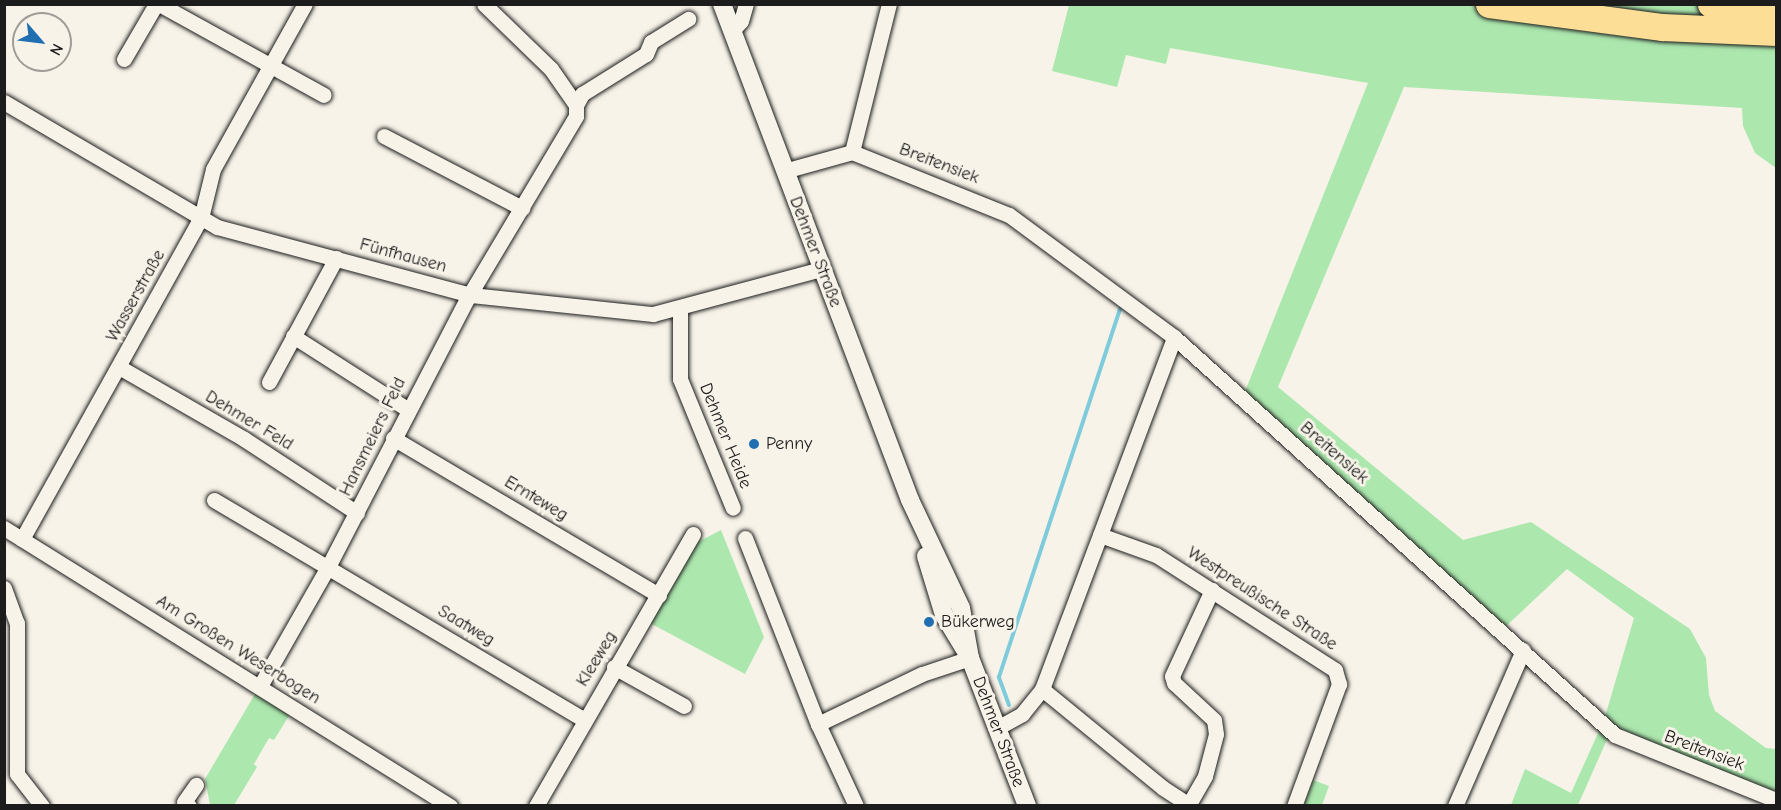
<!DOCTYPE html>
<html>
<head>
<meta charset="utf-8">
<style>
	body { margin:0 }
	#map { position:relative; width:1781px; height:810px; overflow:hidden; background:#f7f3e8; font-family:"Comic Neue",sans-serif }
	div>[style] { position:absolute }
	.green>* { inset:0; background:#ace8ae }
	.stream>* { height:4px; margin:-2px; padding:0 2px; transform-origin:2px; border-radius:2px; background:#7ecbdc }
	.roads { filter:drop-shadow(0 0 2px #1c1c1c) drop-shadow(0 0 2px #1c1c1c) }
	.minor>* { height:15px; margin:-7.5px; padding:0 7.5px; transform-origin:7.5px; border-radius:7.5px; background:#f7f3e8 }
	.tertiary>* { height:18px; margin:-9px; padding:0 9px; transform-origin:9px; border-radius:9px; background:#f7f3e8 }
	.motorway>* { height:27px; margin:-13.5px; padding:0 13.5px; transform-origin:13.5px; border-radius:13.5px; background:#fdde96 }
	.dots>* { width:16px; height:16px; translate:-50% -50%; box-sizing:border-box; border:3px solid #f7f3e8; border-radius:50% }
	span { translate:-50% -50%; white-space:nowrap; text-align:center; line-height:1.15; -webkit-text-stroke:6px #f7f3e8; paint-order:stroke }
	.street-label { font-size:18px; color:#1c1c1c }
	.poi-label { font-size:18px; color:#1c1c1c }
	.left { translate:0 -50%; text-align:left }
	.frame { position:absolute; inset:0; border:6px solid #1c1c1c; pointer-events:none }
	.north { position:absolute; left:12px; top:12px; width:60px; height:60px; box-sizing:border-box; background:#f7f3e8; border:2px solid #9f9d96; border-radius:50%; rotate:118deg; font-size:16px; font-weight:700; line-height:24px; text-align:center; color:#1c1c1c }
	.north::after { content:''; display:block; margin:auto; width:21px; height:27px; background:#1f6fb2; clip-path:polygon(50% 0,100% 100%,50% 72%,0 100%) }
</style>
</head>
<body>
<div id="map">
	<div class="green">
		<div style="clip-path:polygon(1069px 5px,1776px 5px,1776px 168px,1755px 153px,1743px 126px,1742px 108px,1404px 87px,1278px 387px,1463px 540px,1531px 522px,1690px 629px,1706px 658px,1709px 695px,1715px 711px,1766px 748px,1776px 749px,1776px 795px,1613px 726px,1578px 805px,1511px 805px,1525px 769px,1571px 793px,1604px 720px,1634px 618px,1567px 569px,1504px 628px,1244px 394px,1368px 83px,1170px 48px,1166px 64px,1126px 55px,1117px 87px,1052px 71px)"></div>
		<div style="clip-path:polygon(721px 530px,764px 637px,745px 674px,650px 623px,694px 544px)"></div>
		<div style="clip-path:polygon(255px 694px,290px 714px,274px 740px,269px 738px,254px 764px,257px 767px,234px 805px,210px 805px,205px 779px)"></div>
		<div style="clip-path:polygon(1313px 780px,1329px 786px,1322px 805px,1304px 805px)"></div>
	</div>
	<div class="stream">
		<div style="left:1009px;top:705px;width:30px;rotate:-110deg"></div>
		<div style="left:999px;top:677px;width:387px;rotate:-71.8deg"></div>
	</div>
	<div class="roads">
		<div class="minor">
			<div style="left:159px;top:4px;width:188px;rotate:28.9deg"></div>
			<div style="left:732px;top:31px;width:13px;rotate:-48deg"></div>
			<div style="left:741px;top:21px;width:18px;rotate:-74deg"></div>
			<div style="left:124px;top:59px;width:64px;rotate:-59.8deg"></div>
			<div style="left:4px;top:102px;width:247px;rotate:30.4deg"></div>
			<div style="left:217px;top:227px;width:263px;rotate:15deg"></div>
			<div style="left:471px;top:295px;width:183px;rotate:6deg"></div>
			<div style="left:653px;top:314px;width:174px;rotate:-15deg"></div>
			<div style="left:576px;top:105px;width:13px;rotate:-61deg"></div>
			<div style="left:582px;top:94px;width:75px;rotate:-32deg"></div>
			<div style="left:646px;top:54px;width:13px;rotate:-67deg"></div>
			<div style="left:651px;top:42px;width:44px;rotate:-31.9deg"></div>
			<div style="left:384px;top:136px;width:156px;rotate:27.6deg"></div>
			<div style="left:852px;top:152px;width:153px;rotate:-76deg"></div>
			<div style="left:784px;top:171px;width:71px;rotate:-15.6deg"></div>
			<div style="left:852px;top:152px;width:169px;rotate:21.9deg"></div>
			<div style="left:1009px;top:215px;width:205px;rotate:36.5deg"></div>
			<div style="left:1174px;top:337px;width:594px;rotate:42.07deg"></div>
			<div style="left:1615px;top:735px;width:174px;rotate:22deg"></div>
			<div style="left:680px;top:308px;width:71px;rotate:90deg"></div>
			<div style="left:680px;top:379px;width:139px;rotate:67.7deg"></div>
			<div style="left:293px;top:336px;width:135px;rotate:32.6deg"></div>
			<div style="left:119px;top:367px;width:144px;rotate:29.9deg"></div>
			<div style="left:244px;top:439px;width:135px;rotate:33.2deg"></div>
			<div style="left:269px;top:382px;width:141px;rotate:-61.6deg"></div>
			<div style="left:393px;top:438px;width:309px;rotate:30.6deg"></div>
			<div style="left:214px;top:500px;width:429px;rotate:30.7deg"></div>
			<div style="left:4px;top:528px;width:526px;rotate:31.94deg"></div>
			<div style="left:1100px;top:535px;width:59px;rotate:19.7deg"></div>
			<div style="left:1156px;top:555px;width:213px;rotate:32.7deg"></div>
			<div style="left:1335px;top:670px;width:15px;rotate:74deg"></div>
			<div style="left:1339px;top:684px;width:130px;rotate:110.2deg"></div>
			<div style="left:745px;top:538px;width:200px;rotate:68.6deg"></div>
			<div style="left:818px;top:724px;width:90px;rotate:65.1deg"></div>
			<div style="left:22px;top:539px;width:368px;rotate:-60.9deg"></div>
			<div style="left:201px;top:218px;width:50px;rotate:-76.2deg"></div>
			<div style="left:213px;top:169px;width:189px;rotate:-60.9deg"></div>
			<div style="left:4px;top:588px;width:37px;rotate:70deg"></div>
			<div style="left:17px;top:623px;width:151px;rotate:90deg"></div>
			<div style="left:17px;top:774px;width:41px;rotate:52deg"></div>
			<div style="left:614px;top:667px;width:80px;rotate:29.1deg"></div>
			<div style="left:260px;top:686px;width:139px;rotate:-60.3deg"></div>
			<div style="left:329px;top:565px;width:300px;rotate:-62.6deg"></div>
			<div style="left:467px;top:299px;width:213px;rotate:-59.2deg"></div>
			<div style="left:576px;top:116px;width:11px;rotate:-90deg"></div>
			<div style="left:576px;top:105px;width:44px;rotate:-124.8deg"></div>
			<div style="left:551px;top:69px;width:93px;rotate:-135.9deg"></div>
			<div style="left:1042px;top:689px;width:156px;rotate:39.3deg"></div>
			<div style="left:1163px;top:788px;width:33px;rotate:33deg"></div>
			<div style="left:818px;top:724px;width:115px;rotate:-25.7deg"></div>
			<div style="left:922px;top:674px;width:51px;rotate:-18.4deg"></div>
			<div style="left:997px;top:728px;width:29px;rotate:-29deg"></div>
			<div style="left:1022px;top:714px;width:32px;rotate:-51deg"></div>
			<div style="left:1042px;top:689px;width:376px;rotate:-69.4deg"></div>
			<div style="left:1189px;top:804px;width:32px;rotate:-60deg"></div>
			<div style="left:1205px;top:776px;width:43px;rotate:-75.3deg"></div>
			<div style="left:1216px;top:734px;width:14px;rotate:-98deg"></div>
			<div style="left:1214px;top:720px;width:54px;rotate:-137.2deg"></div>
			<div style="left:1174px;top:683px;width:7px;rotate:-106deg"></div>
			<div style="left:1172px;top:676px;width:95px;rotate:-65.1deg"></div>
			<div style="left:189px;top:806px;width:6px;rotate:-141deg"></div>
			<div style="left:184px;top:802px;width:21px;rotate:-55deg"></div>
			<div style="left:536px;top:806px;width:314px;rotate:-60deg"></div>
			<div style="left:1455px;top:806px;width:170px;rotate:-66.4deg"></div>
		</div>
		<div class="tertiary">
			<div style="left:722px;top:4px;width:530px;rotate:69.24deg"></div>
			<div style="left:910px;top:500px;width:119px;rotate:64.7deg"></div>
			<div style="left:961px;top:608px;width:51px;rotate:79.8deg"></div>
			<div style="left:970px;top:658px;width:159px;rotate:68.9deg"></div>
			<div style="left:926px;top:556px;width:62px;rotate:73deg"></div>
			<div style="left:944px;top:615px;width:50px;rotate:58.8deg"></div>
		</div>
		<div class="motorway">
			<div style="left:1489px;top:4px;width:175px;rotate:7.6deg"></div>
			<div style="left:1662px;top:27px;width:114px;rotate:2.5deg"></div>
			<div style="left:1711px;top:4px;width:65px;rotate:2.6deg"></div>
		</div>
	</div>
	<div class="dots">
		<div style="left:754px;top:444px;background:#1f6fb2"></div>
		<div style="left:929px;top:622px;background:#1f6fb2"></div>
	</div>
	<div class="street-label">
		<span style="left:939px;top:164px;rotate:21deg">Breitensiek</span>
		<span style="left:815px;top:252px;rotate:69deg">Dehmer Straße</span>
		<span style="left:403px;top:256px;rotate:15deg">Fünfhausen</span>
		<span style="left:136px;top:296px;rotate:-61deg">Wasserstraße</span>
		<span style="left:249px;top:421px;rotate:31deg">Dehmer Feld</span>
		<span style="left:725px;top:436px;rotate:68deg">Dehmer Heide</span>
		<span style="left:373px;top:437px;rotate:-64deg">Hansmeiers Feld</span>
		<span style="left:1334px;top:453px;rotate:41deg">Breitensiek</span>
		<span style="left:536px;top:499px;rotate:31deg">Ernteweg</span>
		<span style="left:1262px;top:599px;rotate:33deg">Westpreußische Straße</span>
		<span style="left:466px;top:626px;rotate:31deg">Saatweg</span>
		<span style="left:238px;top:650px;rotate:32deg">Am Großen Weserbogen</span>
		<span style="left:597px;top:659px;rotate:-59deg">Kleeweg</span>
		<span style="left:998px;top:732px;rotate:69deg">Dehmer Straße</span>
		<span style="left:1704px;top:751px;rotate:21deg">Breitensiek</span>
	</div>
	<div class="poi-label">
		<span class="left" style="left:766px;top:444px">Penny</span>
		<span class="left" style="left:941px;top:622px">Bükerweg</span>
	</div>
	<div class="frame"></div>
	<div class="north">N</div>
</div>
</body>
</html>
